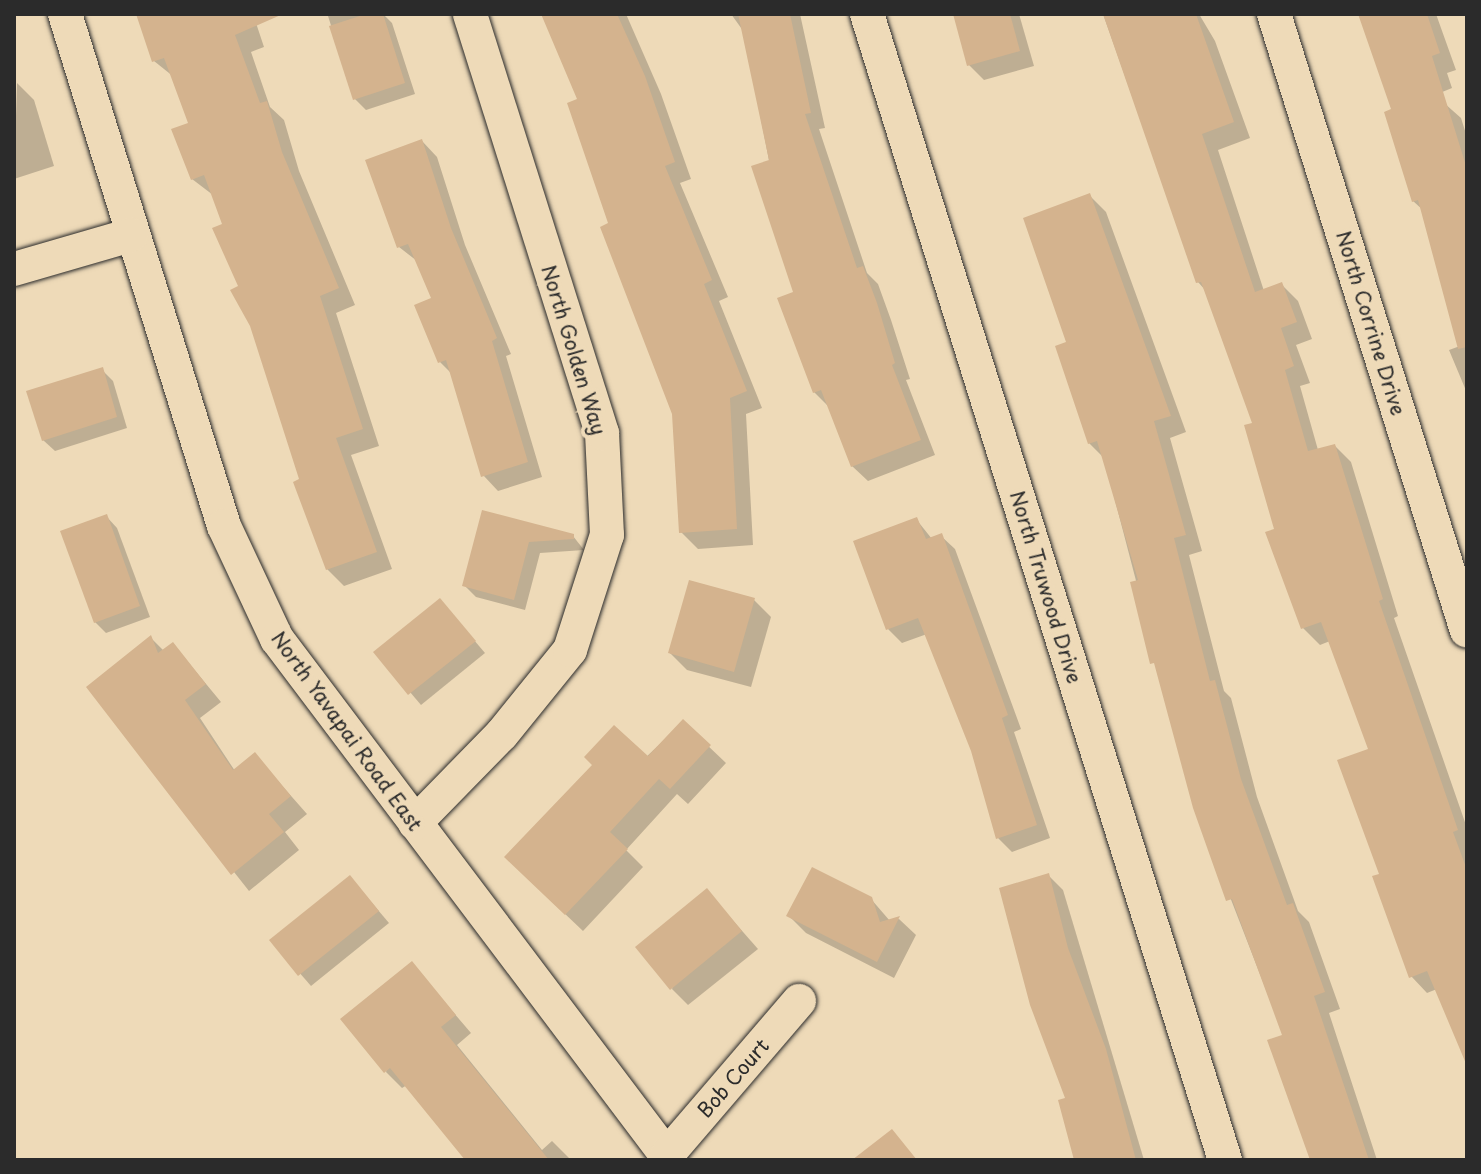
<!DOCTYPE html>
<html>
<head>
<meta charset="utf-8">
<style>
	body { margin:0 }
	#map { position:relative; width:1481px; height:1174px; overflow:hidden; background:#eedab8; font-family:"Playpen Sans",sans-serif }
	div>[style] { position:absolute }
	.shadow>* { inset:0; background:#0003 }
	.building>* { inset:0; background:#d4b38e }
	.roads { filter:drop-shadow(0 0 2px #2b2b2b) drop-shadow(0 0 2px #2b2b2b) }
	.minor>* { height:34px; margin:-17px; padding:0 17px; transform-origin:17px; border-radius:17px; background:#eedab8 }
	span { translate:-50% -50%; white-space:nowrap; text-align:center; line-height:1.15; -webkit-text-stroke:8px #eedab8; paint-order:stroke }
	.street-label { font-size:20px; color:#2b2b2b }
	.frame { position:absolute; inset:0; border:16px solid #2b2b2b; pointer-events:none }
</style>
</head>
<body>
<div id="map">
	<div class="shadow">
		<div style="clip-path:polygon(138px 14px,253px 14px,264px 47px,251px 52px,270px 107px,284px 120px,299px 171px,355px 305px,336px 313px,379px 446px,351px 455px,392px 569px,344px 586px,327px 569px,224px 225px,213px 195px,192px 179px,191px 124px,174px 77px,154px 61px)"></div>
		<div style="clip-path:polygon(315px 14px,383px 14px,392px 23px,415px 94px,366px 110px,354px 98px,328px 16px)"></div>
		<div style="clip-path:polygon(543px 14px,626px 14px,661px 94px,691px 179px,680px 183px,728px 297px,719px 301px,762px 408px,746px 414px,753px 545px,698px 549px,681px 532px,674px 413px,611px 224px,580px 100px)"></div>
		<div style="clip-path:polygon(731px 14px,800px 14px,825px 128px,819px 129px,867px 273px,878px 284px,891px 320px,910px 379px,906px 380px,935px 455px,868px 481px,852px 466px,830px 408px,814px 392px,744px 32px)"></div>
		<div style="clip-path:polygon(957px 14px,1019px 14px,1034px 66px,984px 80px,969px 65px)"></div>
		<div style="clip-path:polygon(1103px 14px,1199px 14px,1215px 41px,1250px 138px,1218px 150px,1264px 291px,1282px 285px,1298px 301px,1312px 339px,1296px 345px,1310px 383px,1300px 386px,1318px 450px,1335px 446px,1351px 462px,1398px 616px,1394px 618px,1467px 828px,1467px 1063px,1437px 989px,1427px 993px,1411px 976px,1381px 875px,1371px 750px,1330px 641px,1320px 645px,1303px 628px,1268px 533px,1276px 530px,1255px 424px,1206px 291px,1198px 282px)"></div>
		<div style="clip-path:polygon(1360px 14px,1436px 14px,1456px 70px,1447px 73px,1452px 88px,1435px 95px,1461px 118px,1467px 137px,1467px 393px,1449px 350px,1460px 346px,1424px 211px,1413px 201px,1393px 111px)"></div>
		<div style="clip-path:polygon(17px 83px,34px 100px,54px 166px,14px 179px)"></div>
		<div style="clip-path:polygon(422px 141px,437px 157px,465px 245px,511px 354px,506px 356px,542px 477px,498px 491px,483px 475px,453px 375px,440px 362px,417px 306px,433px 299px,417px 261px,399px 247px)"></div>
		<div style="clip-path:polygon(1090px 196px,1106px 212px,1186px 432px,1170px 438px,1202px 551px,1189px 555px,1224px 691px,1231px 698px,1257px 797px,1298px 911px,1309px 922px,1340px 1009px,1329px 1013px,1377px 1160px,1312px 1160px,1284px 1036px,1195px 807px,1104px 458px,1089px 443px,1069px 343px)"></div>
		<div style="clip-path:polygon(102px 370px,113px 381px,127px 428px,55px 451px,43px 440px)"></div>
		<div style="clip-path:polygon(484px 513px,573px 536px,584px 550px,540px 553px,525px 610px,476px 597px,465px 586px)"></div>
		<div style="clip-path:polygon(106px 516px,117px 528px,150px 617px,106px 633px,95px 622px)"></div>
		<div style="clip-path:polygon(916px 519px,932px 539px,941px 536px,955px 549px,1021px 729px,1014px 732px,1050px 838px,1012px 852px,998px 838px,973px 751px,927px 634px,902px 643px,888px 629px)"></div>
		<div style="clip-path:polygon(440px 600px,485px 653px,421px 705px,376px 652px)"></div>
		<div style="clip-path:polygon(754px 600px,771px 617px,751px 687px,687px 670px,670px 653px)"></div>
		<div style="clip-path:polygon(151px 638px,164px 651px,173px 644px,221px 702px,200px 718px,235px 771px,255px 755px,307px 814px,285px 832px,299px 850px,249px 891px,88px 687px)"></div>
		<div style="clip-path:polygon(683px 722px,726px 763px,688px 804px,677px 794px,626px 850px,643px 867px,583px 931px,523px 874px)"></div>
		<div style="clip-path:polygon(1049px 876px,1063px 890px,1144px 1160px,1076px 1160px)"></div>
		<div style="clip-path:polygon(350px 877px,389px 923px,311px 986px,272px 941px)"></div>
		<div style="clip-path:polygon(707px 891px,758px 949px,688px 1005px,672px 989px)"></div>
		<div style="clip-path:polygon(871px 899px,890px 921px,899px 919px,916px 935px,894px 978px,806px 933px,789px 916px)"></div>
		<div style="clip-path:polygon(412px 964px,471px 1033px,457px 1045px,542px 1150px,552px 1141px,571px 1160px,467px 1160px,407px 1085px,402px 1088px,386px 1072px)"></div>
	</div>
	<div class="building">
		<div style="clip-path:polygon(136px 14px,283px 14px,235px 35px,260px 103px,267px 101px,282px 152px,339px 288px,320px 296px,363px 429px,336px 438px,377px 552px,326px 570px,293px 482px,299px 479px,250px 326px,230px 290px,238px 286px,212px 228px,222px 224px,204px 175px,191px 180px,171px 129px,188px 123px,164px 58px,152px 62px)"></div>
		<div style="clip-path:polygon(366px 14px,383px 14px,405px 83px,353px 100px,329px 26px)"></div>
		<div style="clip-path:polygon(541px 14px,617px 14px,645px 76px,675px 162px,665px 166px,712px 280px,704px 284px,747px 391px,730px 398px,737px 529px,679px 533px,672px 414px,600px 227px,608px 223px,567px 103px,577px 99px)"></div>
		<div style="clip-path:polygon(738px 14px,790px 14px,811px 113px,805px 114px,857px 268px,863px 266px,877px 303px,895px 363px,892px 365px,921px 440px,851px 467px,821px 390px,813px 393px,777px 298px,793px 292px,751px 166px,769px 160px)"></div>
		<div style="clip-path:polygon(953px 14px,1010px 14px,1020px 51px,967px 66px)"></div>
		<div style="clip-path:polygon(1103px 14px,1196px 14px,1234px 122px,1202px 134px,1255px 292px,1282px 282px,1297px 322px,1281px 328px,1294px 366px,1285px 370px,1308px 451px,1335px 444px,1383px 599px,1379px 601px,1458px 830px,1453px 832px,1467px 870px,1467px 1066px,1427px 971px,1409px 978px,1372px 876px,1379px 874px,1337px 760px,1368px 749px,1321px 622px,1301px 629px,1265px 532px,1274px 529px,1244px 425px,1252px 423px,1201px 282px,1196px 283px)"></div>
		<div style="clip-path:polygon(1358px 14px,1427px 14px,1440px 53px,1432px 56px,1467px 169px,1467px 347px,1458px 349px,1418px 200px,1412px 202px,1384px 112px,1391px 109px)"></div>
		<div style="clip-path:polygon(422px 139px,451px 228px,497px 338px,492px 341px,528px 462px,481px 477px,446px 360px,438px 363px,414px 305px,431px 298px,408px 244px,397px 248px,365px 160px)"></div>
		<div style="clip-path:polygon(1090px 193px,1171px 416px,1154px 421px,1186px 535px,1174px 538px,1210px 681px,1215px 680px,1241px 779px,1287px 905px,1293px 903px,1325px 992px,1314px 996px,1369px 1160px,1310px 1160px,1267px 1040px,1282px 1035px,1232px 899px,1226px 901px,1193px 808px,1154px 663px,1150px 664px,1130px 582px,1138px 580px,1097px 441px,1088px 444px,1055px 346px,1066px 342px,1023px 218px)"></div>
		<div style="clip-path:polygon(103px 367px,117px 417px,42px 441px,26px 391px)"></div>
		<div style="clip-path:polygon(482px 510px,574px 534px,574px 539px,529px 542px,514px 600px,462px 586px)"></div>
		<div style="clip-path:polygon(107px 514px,140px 606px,94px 623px,60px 531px)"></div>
		<div style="clip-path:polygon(917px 517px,926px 539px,942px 533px,1008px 715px,1002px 718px,1037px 825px,996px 839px,971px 751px,918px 618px,886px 630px,853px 541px)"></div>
		<div style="clip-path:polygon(689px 580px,755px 598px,734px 672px,668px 653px)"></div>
		<div style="clip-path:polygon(440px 598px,476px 641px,408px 695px,373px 652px)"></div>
		<div style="clip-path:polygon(151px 635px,158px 653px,173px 642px,206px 684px,185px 700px,233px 770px,255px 752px,291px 796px,269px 814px,284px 832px,231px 875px,86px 687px)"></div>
		<div style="clip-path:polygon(683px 719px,711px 745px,670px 789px,659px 779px,610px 832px,628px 849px,565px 915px,504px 857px,592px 765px,584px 757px,614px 725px,648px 756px)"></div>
		<div style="clip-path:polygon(812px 867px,872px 897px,880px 922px,900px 916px,877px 962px,786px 916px)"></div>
		<div style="clip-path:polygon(1049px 873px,1068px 948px,1106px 1049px,1136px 1160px,1074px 1160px,1058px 1100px,1065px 1098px,1030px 1005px,999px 888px)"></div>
		<div style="clip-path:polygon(350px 875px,379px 911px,298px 976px,269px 940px)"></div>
		<div style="clip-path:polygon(707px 888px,742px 931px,670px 990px,635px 947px)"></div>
		<div style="clip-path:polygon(412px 961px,456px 1015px,441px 1027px,549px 1160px,465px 1160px,390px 1068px,384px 1073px,340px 1019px)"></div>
		<div style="clip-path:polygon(892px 1129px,917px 1160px,852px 1160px)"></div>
	</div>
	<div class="roads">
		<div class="minor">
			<div style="left:65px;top:14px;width:536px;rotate:72.75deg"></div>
			<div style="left:224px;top:526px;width:125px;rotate:64.9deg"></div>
			<div style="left:277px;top:639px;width:653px;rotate:52.97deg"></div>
			<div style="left:867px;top:14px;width:1201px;rotate:72.65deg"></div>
			<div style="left:1274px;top:14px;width:646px;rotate:72.63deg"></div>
			<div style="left:14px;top:269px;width:122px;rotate:-16.2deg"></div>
			<div style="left:415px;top:823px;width:124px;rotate:-45.7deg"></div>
			<div style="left:502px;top:734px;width:108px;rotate:-51deg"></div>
			<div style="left:570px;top:650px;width:121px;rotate:-72.2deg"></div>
			<div style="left:607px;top:535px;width:102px;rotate:-92.8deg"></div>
			<div style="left:602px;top:433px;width:439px;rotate:-107.5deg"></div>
			<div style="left:667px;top:1155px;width:203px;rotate:-49.4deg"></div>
		</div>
	</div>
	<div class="street-label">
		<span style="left:1371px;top:323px;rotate:73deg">North Corrine Drive</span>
		<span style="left:574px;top:350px;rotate:73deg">North Golden Way</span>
		<span style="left:1046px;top:587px;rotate:73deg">North Truwood Drive</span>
		<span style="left:347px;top:731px;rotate:54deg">North Yavapai Road East</span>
		<span style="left:733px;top:1078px;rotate:-49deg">Bob Court</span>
	</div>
	<div class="frame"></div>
</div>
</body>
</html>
